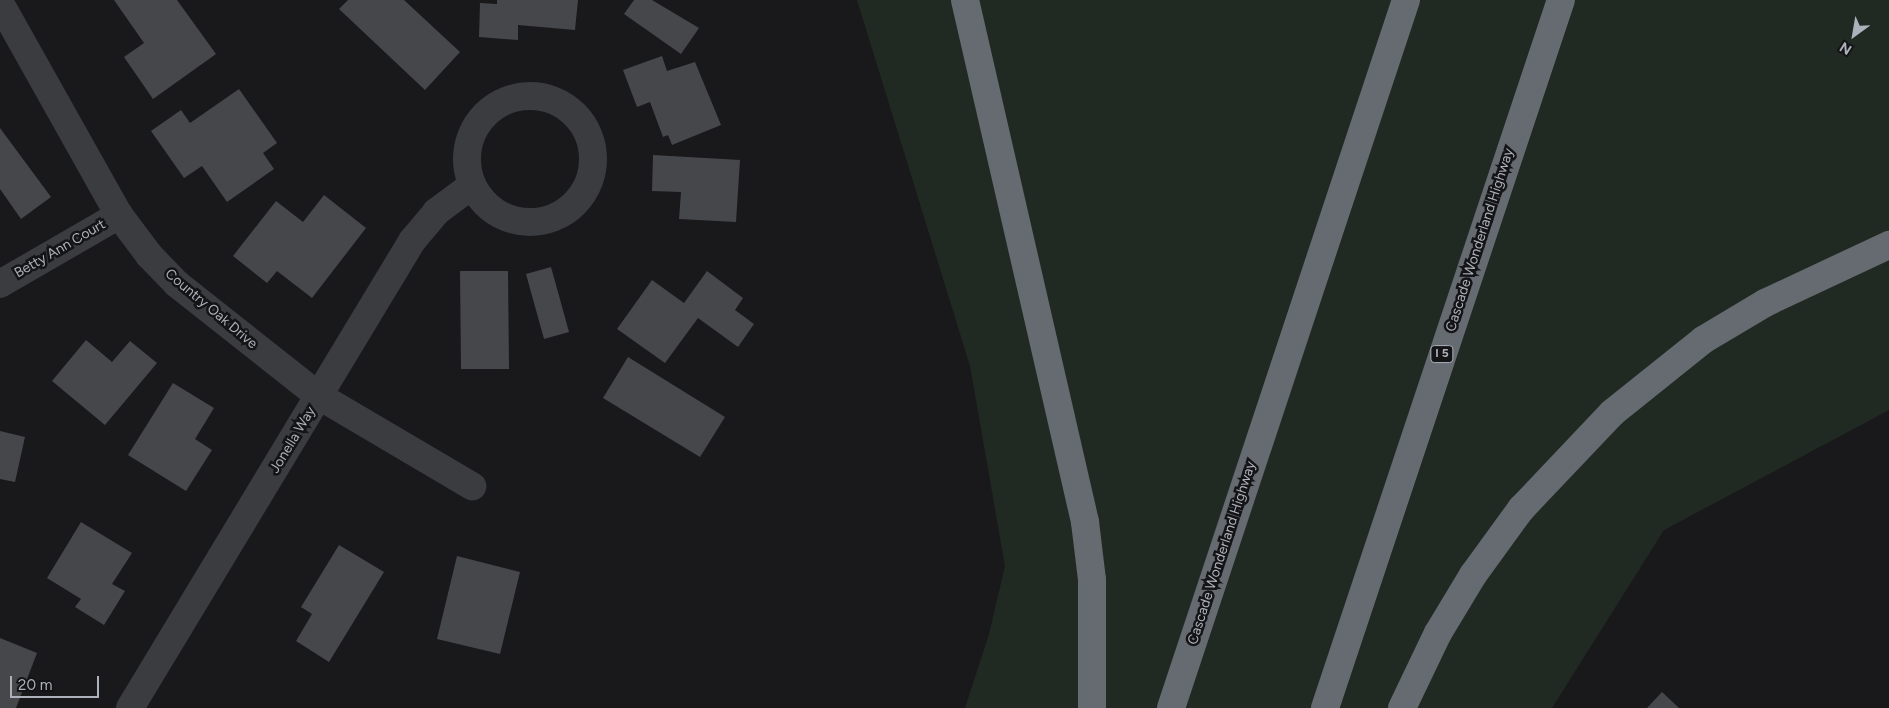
<!DOCTYPE html>
<html>
<head>
<meta charset="utf-8">
<style>
	body { margin:0 }
	#map { position:relative; width:1889px; height:708px; overflow:hidden; background:#19191b; font-family:Figtree,sans-serif }
	div>[style] { position:absolute }
	.green>* { inset:0; background:#212a22 }
	.building>* { inset:0; background:#46474b }
	.minor>* { height:28px; margin:-14px; padding:0 14px; transform-origin:14px; border-radius:14px; background:#3a3c40 }
	.minor>.ring { margin:-14px; padding:0; box-sizing:content-box; background:none; border:28px solid #3a3c40; border-radius:50% }
	.highway>* { height:28px; margin:-14px; padding:0 14px; transform-origin:14px; border-radius:14px; background:#666a71 }
	span { translate:-50% -50%; white-space:nowrap; text-align:center; line-height:1.15; -webkit-text-stroke:5px #141416; paint-order:stroke }
	.shield-label span { padding:1px 4px; background:#141416; border:1px solid; border-radius:4px; -webkit-text-stroke-width:0 }
	.shield-label { font-size:12px; color:#acb1bb; font-weight:700 }
	.street-label { font-size:14px; color:#acb1bb }
	.north { position:absolute; left:1829px; top:10px; width:50px; height:50px; -webkit-text-stroke:4px #141416; paint-order:stroke; rotate:212deg; font-size:14px; font-weight:700; line-height:20px; text-align:center; color:#acb1bb }
	.north::after { content:''; display:block; margin:auto; width:18px; height:22px; background:#acb1bb; clip-path:polygon(50% 0,100% 100%,50% 72%,0 100%) }
	.scale { position:absolute; left:10px; top:676px; width:89px; height:22px; box-sizing:border-box; border:2px solid #acb1bb; border-top:0; padding-left:6px; font-size:15px; line-height:18px; white-space:nowrap; color:#acb1bb; -webkit-text-stroke:4px #141416; paint-order:stroke }
</style>
</head>
<body>
<div id="map">
	<div class="green">
		<div style="clip-path:polygon(857px 0,1889px 0,1889px 410px,1664px 530px,1552px 708px,965px 708px,989px 634px,1005px 566px,970px 366px)"></div>
	</div>
	<div class="building">
		<div style="clip-path:polygon(114px 0,177px 0,216px 54px,153px 99px,124px 57px,144px 43px)"></div>
		<div style="clip-path:polygon(348px 0,404px 0,460px 52px,425px 90px,339px 9px)"></div>
		<div style="clip-path:polygon(497px 0,578px 0,575px 30px,518px 25px,518px 40px,479px 37px,480px 3px,497px 4px)"></div>
		<div style="clip-path:polygon(634px 0,652px 0,699px 28px,681px 54px,624px 14px)"></div>
		<div style="clip-path:polygon(662px 56px,667px 71px,695px 62px,721px 125px,672px 145px,668px 135px,663px 137px,650px 102px,637px 107px,623px 70px)"></div>
		<div style="clip-path:polygon(239px 89px,277px 143px,263px 153px,274px 169px,227px 202px,202px 166px,184px 178px,151px 131px,181px 110px,190px 123px)"></div>
		<div style="clip-path:polygon(0 128px,51px 197px,21px 219px,0 189px)"></div>
		<div style="clip-path:polygon(653px 155px,740px 160px,736px 222px,679px 219px,681px 192px,652px 191px)"></div>
		<div style="clip-path:polygon(324px 195px,366px 228px,312px 298px,277px 271px,267px 283px,233px 256px,276px 201px,303px 222px)"></div>
		<div style="clip-path:polygon(551px 267px,569px 332px,544px 339px,526px 274px)"></div>
		<div style="clip-path:polygon(460px 271px,508px 271px,509px 369px,461px 369px)"></div>
		<div style="clip-path:polygon(707px 271px,743px 298px,735px 310px,754px 324px,738px 347px,698px 318px,665px 363px,617px 329px,652px 280px,684px 303px)"></div>
		<div style="clip-path:polygon(86px 340px,112px 362px,130px 341px,157px 363px,105px 425px,52px 381px)"></div>
		<div style="clip-path:polygon(628px 357px,725px 417px,700px 457px,603px 398px)"></div>
		<div style="clip-path:polygon(173px 383px,214px 408px,195px 439px,212px 450px,186px 491px,128px 455px)"></div>
		<div style="clip-path:polygon(0 431px,25px 437px,15px 482px,0 479px)"></div>
		<div style="clip-path:polygon(81px 522px,132px 553px,112px 584px,125px 591px,104px 625px,75px 607px,81px 599px,47px 578px)"></div>
		<div style="clip-path:polygon(339px 545px,384px 572px,329px 662px,296px 641px,312px 614px,301px 607px)"></div>
		<div style="clip-path:polygon(457px 556px,520px 572px,500px 654px,437px 639px)"></div>
		<div style="clip-path:polygon(0 638px,37px 653px,16px 708px,0 708px)"></div>
		<div style="clip-path:polygon(1662px 692px,1679px 708px,1647px 708px)"></div>
	</div>
	<div class="minor">
		<div style="left:0;top:3px;width:243px;rotate:60.7deg"></div>
		<div style="left:119px;top:215px;width:50px;rotate:53.1deg"></div>
		<div style="left:149px;top:255px;width:40px;rotate:46deg"></div>
		<div style="left:177px;top:284px;width:181px;rotate:38.3deg"></div>
		<div style="left:319px;top:396px;width:178px;rotate:30.5deg"></div>
		<div class="ring" style="left:467px;top:96px;width:98px;height:98px"></div>
		<div style="left:0;top:284px;width:138px;rotate:-30.1deg"></div>
		<div style="left:130px;top:708px;width:546px;rotate:-58.87deg"></div>
		<div style="left:412px;top:241px;width:38px;rotate:-50deg"></div>
		<div style="left:436px;top:212px;width:44px;rotate:-36.6deg"></div>
	</div>
	<div class="highway">
		<div style="left:965px;top:0;width:536px;rotate:77.05deg"></div>
		<div style="left:1085px;top:522px;width:58px;rotate:83.1deg"></div>
		<div style="left:1092px;top:580px;width:128px;rotate:90deg"></div>
		<div style="left:1171px;top:708px;width:746px;rotate:-71.64deg"></div>
		<div style="left:1325px;top:708px;width:746px;rotate:-71.57deg"></div>
		<div style="left:1402px;top:708px;width:83px;rotate:-64.4deg"></div>
		<div style="left:1438px;top:633px;width:68px;rotate:-58.9deg"></div>
		<div style="left:1473px;top:575px;width:82px;rotate:-54deg"></div>
		<div style="left:1521px;top:509px;width:132px;rotate:-46.5deg"></div>
		<div style="left:1612px;top:413px;width:117px;rotate:-38.7deg"></div>
		<div style="left:1703px;top:340px;width:72px;rotate:-30.8deg"></div>
		<div style="left:1765px;top:303px;width:137px;rotate:-25.1deg"></div>
	</div>
	<div class="shield-label">
		<span style="left:1442px;top:354px">I 5</span>
	</div>
	<div class="street-label">
		<span style="left:1480px;top:240px;rotate:-72deg">Cascade Wonderland Highway</span>
		<span style="left:60px;top:249px;rotate:-30deg">Betty Ann Court</span>
		<span style="left:211px;top:309px;rotate:40deg">Country Oak Drive</span>
		<span style="left:293px;top:440px;rotate:-59deg">Jonella Way</span>
		<span style="left:1222px;top:553px;rotate:-72deg">Cascade Wonderland Highway</span>
	</div>
	<div class="north">N</div>
	<div class="scale">20 m</div>
</div>
</body>
</html>
